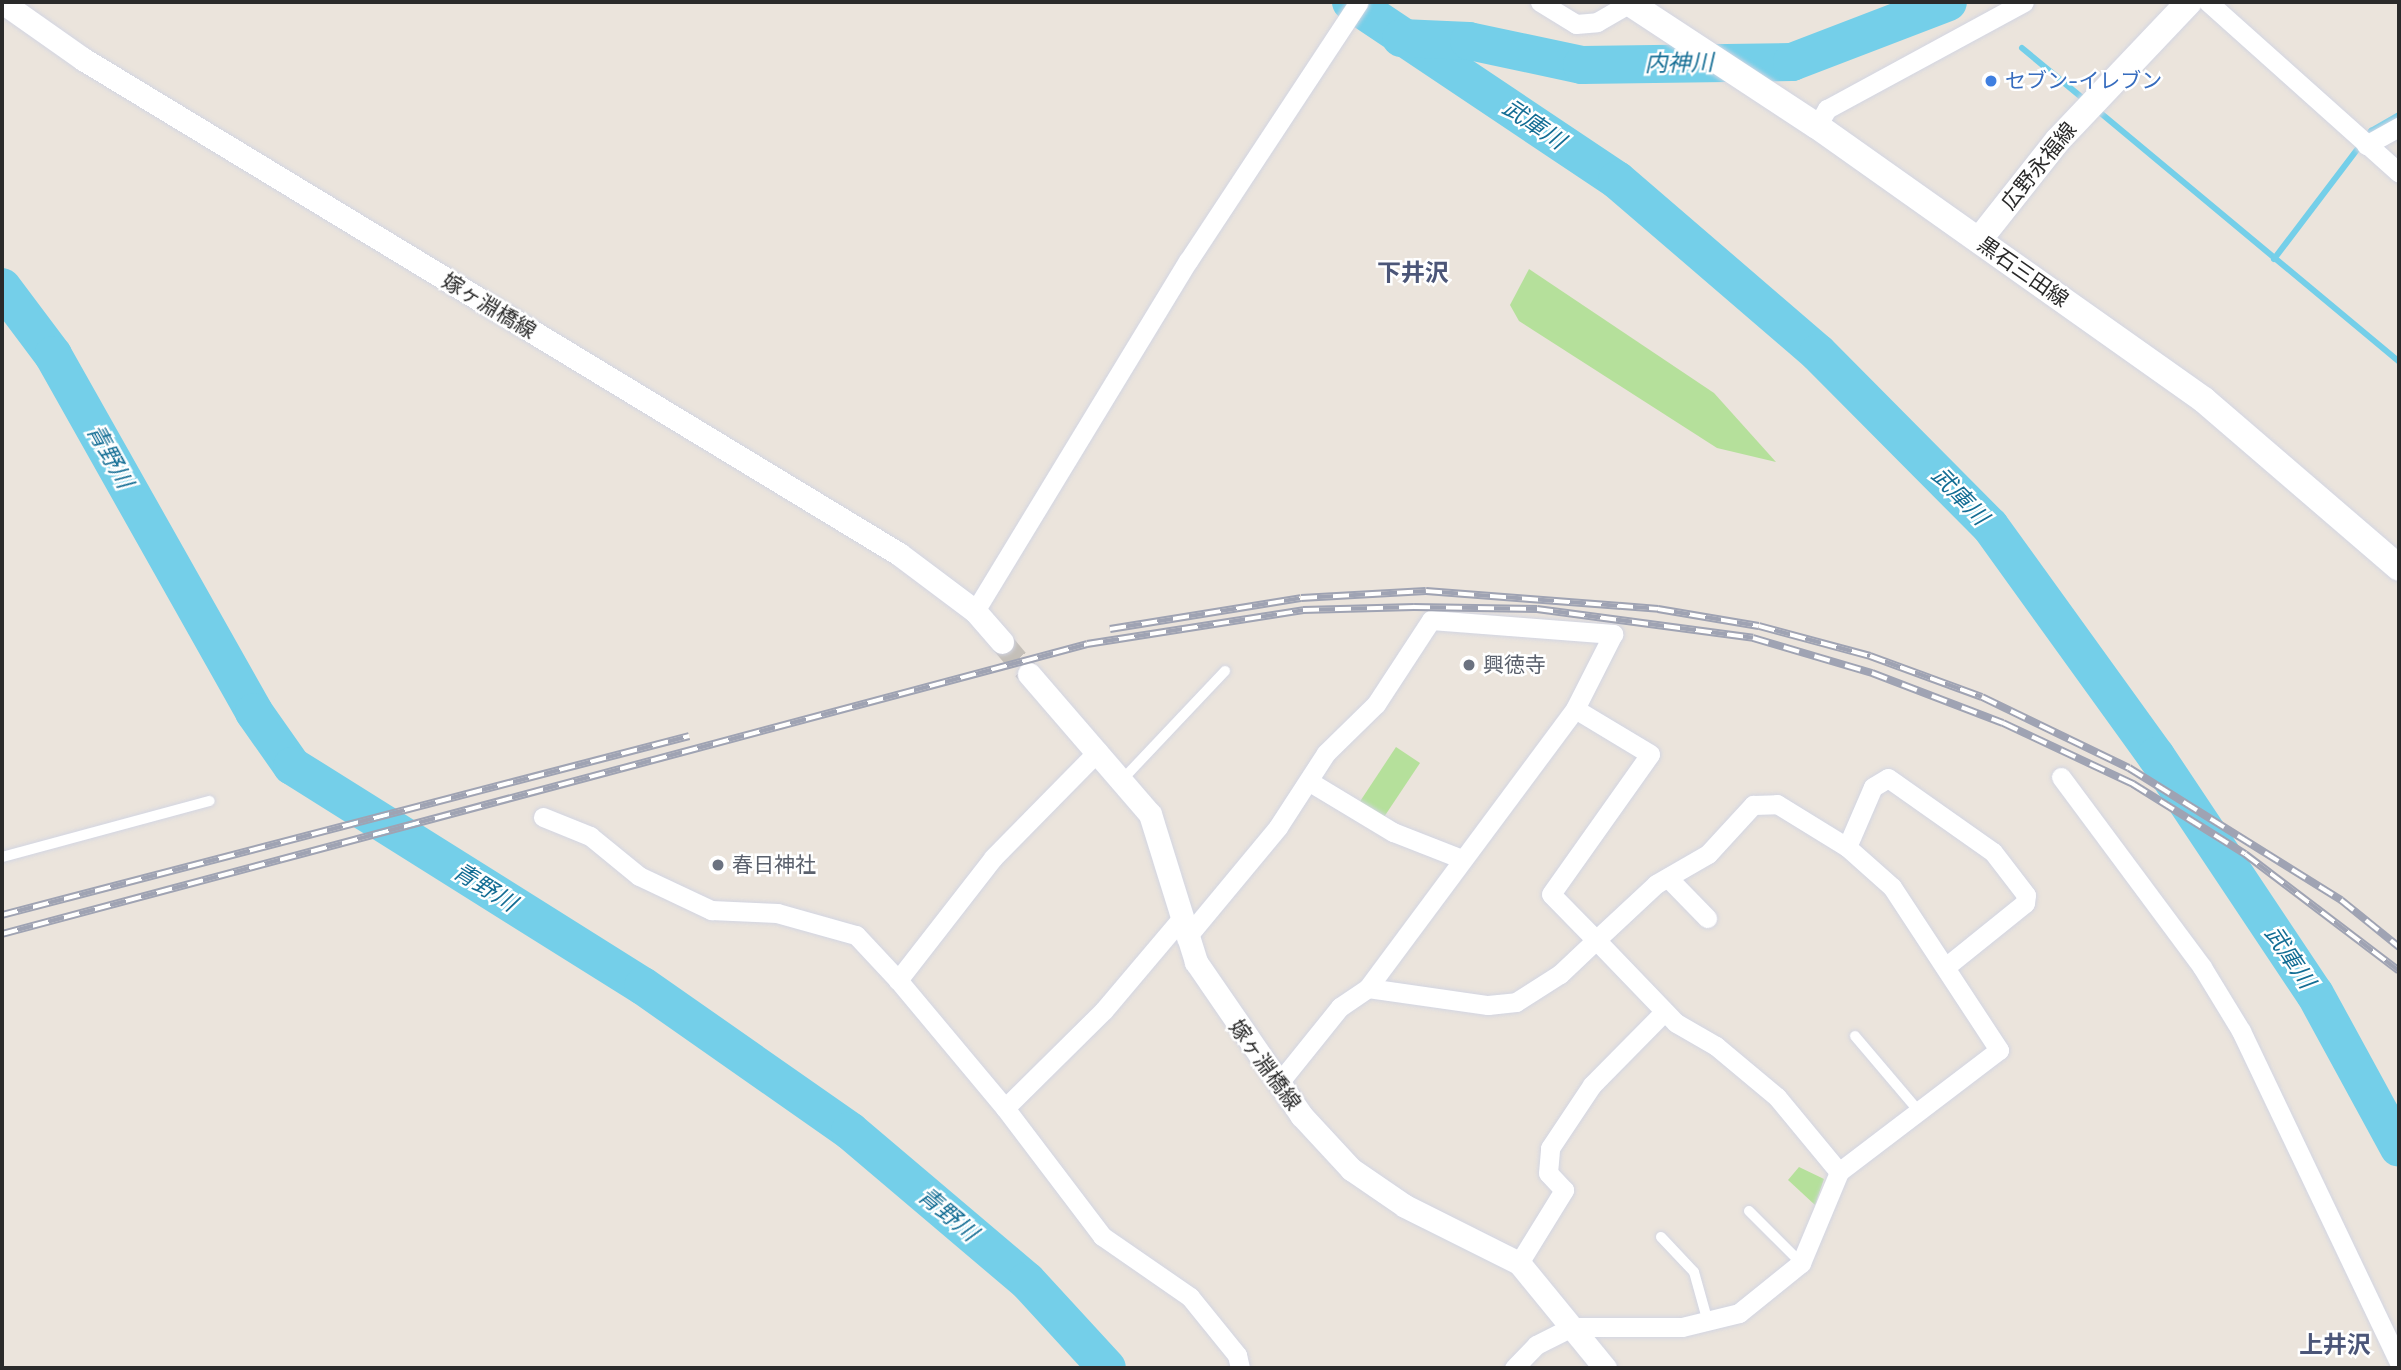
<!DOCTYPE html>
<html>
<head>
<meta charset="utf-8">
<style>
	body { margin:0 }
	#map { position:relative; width:2401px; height:1370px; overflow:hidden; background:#ebe4dc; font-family:Rubik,"Noto Sans JP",sans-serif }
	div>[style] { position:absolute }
	.green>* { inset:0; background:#b5e09b }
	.stream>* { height:6px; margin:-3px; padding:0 3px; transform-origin:3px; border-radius:3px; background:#74cfe9 }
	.river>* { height:38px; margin:-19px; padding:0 19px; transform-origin:19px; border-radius:19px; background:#74cfe9 }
	.tertiary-tunnel>* { height:23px; margin-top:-11.5px; transform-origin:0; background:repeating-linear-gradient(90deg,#c4bfb8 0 23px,transparent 0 34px) }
	.roads { filter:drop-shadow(0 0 2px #d2d5e2) drop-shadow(0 0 2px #d2d5e2) }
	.service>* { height:10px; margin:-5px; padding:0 5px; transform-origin:5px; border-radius:5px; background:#fff }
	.minor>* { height:19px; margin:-9.5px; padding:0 9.5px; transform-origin:9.5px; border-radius:9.5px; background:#fff }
	.tertiary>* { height:23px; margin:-11.5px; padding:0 11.5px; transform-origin:11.5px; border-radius:11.5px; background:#fff }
	.secondary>* { height:26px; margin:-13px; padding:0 13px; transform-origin:13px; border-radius:13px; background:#fff }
	.rail>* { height:8px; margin-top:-4px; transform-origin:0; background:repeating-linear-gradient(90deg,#fff 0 16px,#9fa3b3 0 32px); box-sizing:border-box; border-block:2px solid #9fa3b3 }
	.dots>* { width:19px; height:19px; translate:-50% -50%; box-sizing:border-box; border:4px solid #fff; border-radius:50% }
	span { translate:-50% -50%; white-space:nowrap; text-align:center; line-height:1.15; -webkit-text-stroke:5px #fff; paint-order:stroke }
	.shop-label { font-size:21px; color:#366cbe }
	.left { translate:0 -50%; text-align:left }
	.street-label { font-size:21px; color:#2a2a2a }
	.worship-label { font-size:21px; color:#5b616d }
	.water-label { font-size:23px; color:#136d94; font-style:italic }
	.quarter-label { font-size:24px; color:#4c5678; font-weight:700 }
	.frame { position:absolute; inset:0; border:4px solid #2a2a2a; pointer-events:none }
</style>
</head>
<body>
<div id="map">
	<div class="green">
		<div style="clip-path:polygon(1529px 269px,1714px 393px,1776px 462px,1717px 448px,1519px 321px,1510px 305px)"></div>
		<div style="clip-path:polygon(1396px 747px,1420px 763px,1382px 820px,1357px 806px)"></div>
		<div style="clip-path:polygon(1799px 1167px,1824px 1179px,1815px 1205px,1788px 1180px)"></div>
	</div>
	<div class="stream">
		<div style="left:2022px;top:48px;width:83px;rotate:39.6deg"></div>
		<div style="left:2097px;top:110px;width:393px;rotate:39.8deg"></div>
		<div style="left:2274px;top:259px;width:161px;rotate:-52.8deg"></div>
		<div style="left:2371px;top:131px;width:32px;rotate:-30deg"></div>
	</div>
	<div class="river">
		<div style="left:1351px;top:2px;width:320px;rotate:33.8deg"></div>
		<div style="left:1617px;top:180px;width:265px;rotate:40.7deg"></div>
		<div style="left:1818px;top:353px;width:244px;rotate:45.2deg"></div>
		<div style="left:1990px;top:526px;width:284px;rotate:54.2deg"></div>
		<div style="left:2156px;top:756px;width:286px;rotate:56.3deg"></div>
		<div style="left:2315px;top:994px;width:175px;rotate:61.4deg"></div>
		<div style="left:1401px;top:38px;width:68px;rotate:2.5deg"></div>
		<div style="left:1469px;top:41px;width:116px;rotate:12deg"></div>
		<div style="left:1582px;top:65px;width:210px;rotate:-0.8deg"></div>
		<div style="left:1792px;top:62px;width:167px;rotate:-21deg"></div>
		<div style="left:2px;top:287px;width:85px;rotate:53.1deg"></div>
		<div style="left:53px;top:355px;width:410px;rotate:60.6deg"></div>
		<div style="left:254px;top:712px;width:66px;rotate:54.9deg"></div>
		<div style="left:292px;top:766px;width:414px;rotate:32.1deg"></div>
		<div style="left:643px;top:986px;width:253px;rotate:35deg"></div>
		<div style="left:850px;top:1131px;width:232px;rotate:40.3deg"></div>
		<div style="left:1027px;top:1281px;width:118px;rotate:47.4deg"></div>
	</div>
	<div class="tertiary-tunnel">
		<div style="left:1002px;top:642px;width:42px;rotate:49.8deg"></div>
	</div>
	<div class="roads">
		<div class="service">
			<div style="left:1122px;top:780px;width:150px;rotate:-46.6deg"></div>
			<div style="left:2px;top:857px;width:215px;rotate:-15.1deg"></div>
			<div style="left:1855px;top:1036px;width:96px;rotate:49.7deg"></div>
			<div style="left:1749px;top:1211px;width:74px;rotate:45deg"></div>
			<div style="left:1661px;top:1237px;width:48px;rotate:46.7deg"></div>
			<div style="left:1694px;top:1272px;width:52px;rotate:74.4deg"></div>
		</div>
		<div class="minor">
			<div style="left:1540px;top:2px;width:42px;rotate:31.4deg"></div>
			<div style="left:1576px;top:24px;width:21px;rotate:-5deg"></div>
			<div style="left:1597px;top:22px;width:38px;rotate:-30deg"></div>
			<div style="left:2208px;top:2px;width:256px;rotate:41.8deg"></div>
			<div style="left:1817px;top:126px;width:20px;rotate:-60deg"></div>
			<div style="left:1827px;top:109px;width:224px;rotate:-28.5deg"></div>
			<div style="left:2366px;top:145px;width:38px;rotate:-29deg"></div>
			<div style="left:975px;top:611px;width:410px;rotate:-58.7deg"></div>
			<div style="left:1188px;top:261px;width:310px;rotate:-56.6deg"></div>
			<div style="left:1098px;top:751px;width:150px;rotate:134.5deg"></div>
			<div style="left:993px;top:858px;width:155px;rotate:127.9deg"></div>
			<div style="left:898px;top:980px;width:167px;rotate:50.1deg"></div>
			<div style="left:1005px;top:1108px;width:139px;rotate:-44.7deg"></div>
			<div style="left:1104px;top:1010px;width:119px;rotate:-49.8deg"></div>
			<div style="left:2061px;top:777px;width:237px;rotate:53.4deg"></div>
			<div style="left:2202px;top:967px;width:75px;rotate:58.6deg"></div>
			<div style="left:2241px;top:1031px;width:367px;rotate:64.5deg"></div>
			<div style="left:1310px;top:782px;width:97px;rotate:31.1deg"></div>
			<div style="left:1393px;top:832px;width:74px;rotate:21.4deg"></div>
			<div style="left:1777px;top:804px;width:82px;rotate:31.6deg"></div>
			<div style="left:1847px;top:847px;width:60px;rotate:41.6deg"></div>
			<div style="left:1892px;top:887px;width:195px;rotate:56.7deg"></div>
			<div style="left:1999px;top:1050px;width:201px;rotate:142.7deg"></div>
			<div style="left:1839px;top:1172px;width:97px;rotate:-129.6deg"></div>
			<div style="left:1777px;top:1097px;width:80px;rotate:-140.1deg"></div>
			<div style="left:1716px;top:1046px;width:46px;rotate:-150.1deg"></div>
			<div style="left:1676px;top:1023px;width:115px;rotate:-133.9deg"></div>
			<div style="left:1596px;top:940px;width:82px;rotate:-43deg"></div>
			<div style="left:1656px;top:884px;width:60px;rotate:-30deg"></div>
			<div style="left:1708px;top:854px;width:67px;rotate:-47.4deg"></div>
			<div style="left:1753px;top:805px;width:24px;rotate:-2deg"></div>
			<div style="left:543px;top:817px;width:51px;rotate:22deg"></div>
			<div style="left:590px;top:836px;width:63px;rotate:39.2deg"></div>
			<div style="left:639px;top:876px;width:80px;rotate:25.3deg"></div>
			<div style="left:711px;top:910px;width:66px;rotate:2.6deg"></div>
			<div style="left:777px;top:913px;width:82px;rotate:15.6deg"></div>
			<div style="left:856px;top:935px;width:62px;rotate:47deg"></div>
			<div style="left:1847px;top:847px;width:65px;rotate:-66.6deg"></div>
			<div style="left:1873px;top:787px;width:17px;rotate:-31deg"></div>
			<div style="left:1888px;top:778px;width:128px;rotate:35.2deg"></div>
			<div style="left:1993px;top:852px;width:54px;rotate:52.5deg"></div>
			<div style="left:2026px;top:895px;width:8px;rotate:97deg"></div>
			<div style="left:2025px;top:903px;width:99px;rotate:141.2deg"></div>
			<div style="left:1668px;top:878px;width:56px;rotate:45.7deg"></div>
			<div style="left:1186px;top:938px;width:144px;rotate:-50.3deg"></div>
			<div style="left:1278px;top:827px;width:88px;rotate:-57deg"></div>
			<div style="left:1326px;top:753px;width:70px;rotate:-44.4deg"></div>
			<div style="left:1376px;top:704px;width:100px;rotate:-56.8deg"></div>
			<div style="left:1431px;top:620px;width:183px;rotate:4.4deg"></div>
			<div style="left:1613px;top:634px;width:84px;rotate:116.9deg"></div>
			<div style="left:1575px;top:709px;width:347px;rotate:126.6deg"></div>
			<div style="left:1278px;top:1084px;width:99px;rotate:-51.2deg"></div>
			<div style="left:1340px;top:1007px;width:34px;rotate:-34deg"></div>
			<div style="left:1368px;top:988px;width:121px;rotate:8.1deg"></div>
			<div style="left:1488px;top:1005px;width:28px;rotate:-6deg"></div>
			<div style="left:1516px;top:1002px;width:52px;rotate:-32.5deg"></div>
			<div style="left:1560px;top:974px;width:50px;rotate:-43.4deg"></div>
			<div style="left:1596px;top:940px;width:64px;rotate:-134.4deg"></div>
			<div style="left:1551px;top:894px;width:171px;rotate:-54.7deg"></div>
			<div style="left:1650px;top:754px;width:87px;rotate:-149deg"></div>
			<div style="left:1005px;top:1108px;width:161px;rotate:52.8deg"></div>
			<div style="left:1102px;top:1236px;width:107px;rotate:34.7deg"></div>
			<div style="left:1190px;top:1297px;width:75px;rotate:51deg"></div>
			<div style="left:1237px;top:1355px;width:13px;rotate:77deg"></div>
			<div style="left:1519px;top:1263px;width:86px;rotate:-58.3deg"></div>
			<div style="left:1564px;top:1190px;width:23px;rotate:-133deg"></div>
			<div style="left:1548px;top:1173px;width:25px;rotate:-85deg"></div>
			<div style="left:1550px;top:1148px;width:76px;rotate:-56.3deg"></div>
			<div style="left:1592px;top:1085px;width:103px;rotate:-45.4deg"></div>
			<div style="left:1514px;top:1368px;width:32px;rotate:-46deg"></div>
			<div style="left:1536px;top:1345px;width:40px;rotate:-26.6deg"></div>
			<div style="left:1572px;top:1327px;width:110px"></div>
			<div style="left:1682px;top:1327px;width:59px;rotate:-13.8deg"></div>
			<div style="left:1739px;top:1313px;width:80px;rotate:-38.9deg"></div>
			<div style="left:1801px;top:1263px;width:99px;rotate:-67.3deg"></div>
		</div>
		<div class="tertiary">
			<div style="left:2px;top:2px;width:99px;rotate:35.1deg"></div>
			<div style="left:83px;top:59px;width:954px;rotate:31.24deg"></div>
			<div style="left:899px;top:554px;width:95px;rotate:36.9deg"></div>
			<div style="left:975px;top:611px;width:41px;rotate:48.9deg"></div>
			<div style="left:1029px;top:674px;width:185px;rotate:49.2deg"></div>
			<div style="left:1150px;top:814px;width:155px;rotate:72.7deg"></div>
			<div style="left:1196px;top:962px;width:186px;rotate:55.5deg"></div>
			<div style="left:1301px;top:1115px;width:74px;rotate:47.2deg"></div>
			<div style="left:1351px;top:1169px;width:65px;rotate:34.4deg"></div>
			<div style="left:1405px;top:1206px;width:127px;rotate:26.6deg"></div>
			<div style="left:1519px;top:1263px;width:136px;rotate:50.7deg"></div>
		</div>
		<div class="secondary">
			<div style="left:1628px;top:2px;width:226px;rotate:33.3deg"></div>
			<div style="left:1817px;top:126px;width:474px;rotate:35.3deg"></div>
			<div style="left:2204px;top:400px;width:257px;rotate:40.7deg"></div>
			<div style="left:1979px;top:240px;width:127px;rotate:-51.7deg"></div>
			<div style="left:2058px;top:140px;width:190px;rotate:-46.5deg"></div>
		</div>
	</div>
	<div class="rail">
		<div style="left:1110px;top:629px;width:193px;rotate:-9.2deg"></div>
		<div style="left:1301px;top:598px;width:125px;rotate:-3.2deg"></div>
		<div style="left:1426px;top:591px;width:233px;rotate:4.4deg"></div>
		<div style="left:1658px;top:609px;width:102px;rotate:9.6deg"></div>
		<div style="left:1759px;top:626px;width:115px;rotate:15.1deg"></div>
		<div style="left:1870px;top:656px;width:119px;rotate:20.1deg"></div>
		<div style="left:1982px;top:697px;width:163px;rotate:25.8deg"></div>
		<div style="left:2129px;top:768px;width:250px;rotate:31.9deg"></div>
		<div style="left:2341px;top:900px;width:75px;rotate:39deg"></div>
		<div style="left:2px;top:915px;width:710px;rotate:-14.6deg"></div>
		<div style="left:2px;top:934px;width:1123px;rotate:-14.96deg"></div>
		<div style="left:1087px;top:644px;width:219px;rotate:-8.9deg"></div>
		<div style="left:1303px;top:610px;width:111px;rotate:-1.5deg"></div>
		<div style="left:1414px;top:607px;width:123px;rotate:0.9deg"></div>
		<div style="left:1537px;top:609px;width:218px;rotate:7.6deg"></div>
		<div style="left:1753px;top:638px;width:124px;rotate:16.4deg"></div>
		<div style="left:1872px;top:673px;width:140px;rotate:20.9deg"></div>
		<div style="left:2003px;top:723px;width:144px;rotate:25.1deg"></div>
		<div style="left:2133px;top:784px;width:132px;rotate:32deg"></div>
		<div style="left:2245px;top:854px;width:193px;rotate:37.2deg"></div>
	</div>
	<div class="dots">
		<div style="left:1991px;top:81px;background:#3f7fe0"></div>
		<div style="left:1469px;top:665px;background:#6b7280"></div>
		<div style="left:718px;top:865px;background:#6b7280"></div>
	</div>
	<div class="shop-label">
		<span class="left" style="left:2005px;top:81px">セブン-イレブン</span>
	</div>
	<div class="street-label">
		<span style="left:2039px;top:166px;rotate:-51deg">広野永福線</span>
		<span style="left:2023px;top:272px;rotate:35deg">黒石三田線</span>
		<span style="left:489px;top:306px;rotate:31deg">嫁ヶ淵橋線</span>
		<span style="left:1265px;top:1065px;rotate:54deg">嫁ヶ淵橋線</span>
	</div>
	<div class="worship-label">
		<span class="left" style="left:1483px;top:665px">興徳寺</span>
		<span class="left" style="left:732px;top:865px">春日神社</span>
	</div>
	<div class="water-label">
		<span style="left:1679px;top:63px;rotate:-1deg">内神川</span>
		<span style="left:1534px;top:124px;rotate:34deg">武庫川</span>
		<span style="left:110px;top:456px;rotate:61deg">青野川</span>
		<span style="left:1960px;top:496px;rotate:46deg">武庫川</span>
		<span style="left:485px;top:887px;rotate:32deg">青野川</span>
		<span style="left:2290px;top:957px;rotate:56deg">武庫川</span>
		<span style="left:948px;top:1214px;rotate:40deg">青野川</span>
	</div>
	<div class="quarter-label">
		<span style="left:1413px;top:274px">下井沢</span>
		<span style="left:2335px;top:1346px">上井沢</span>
	</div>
	<div class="frame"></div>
</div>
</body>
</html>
